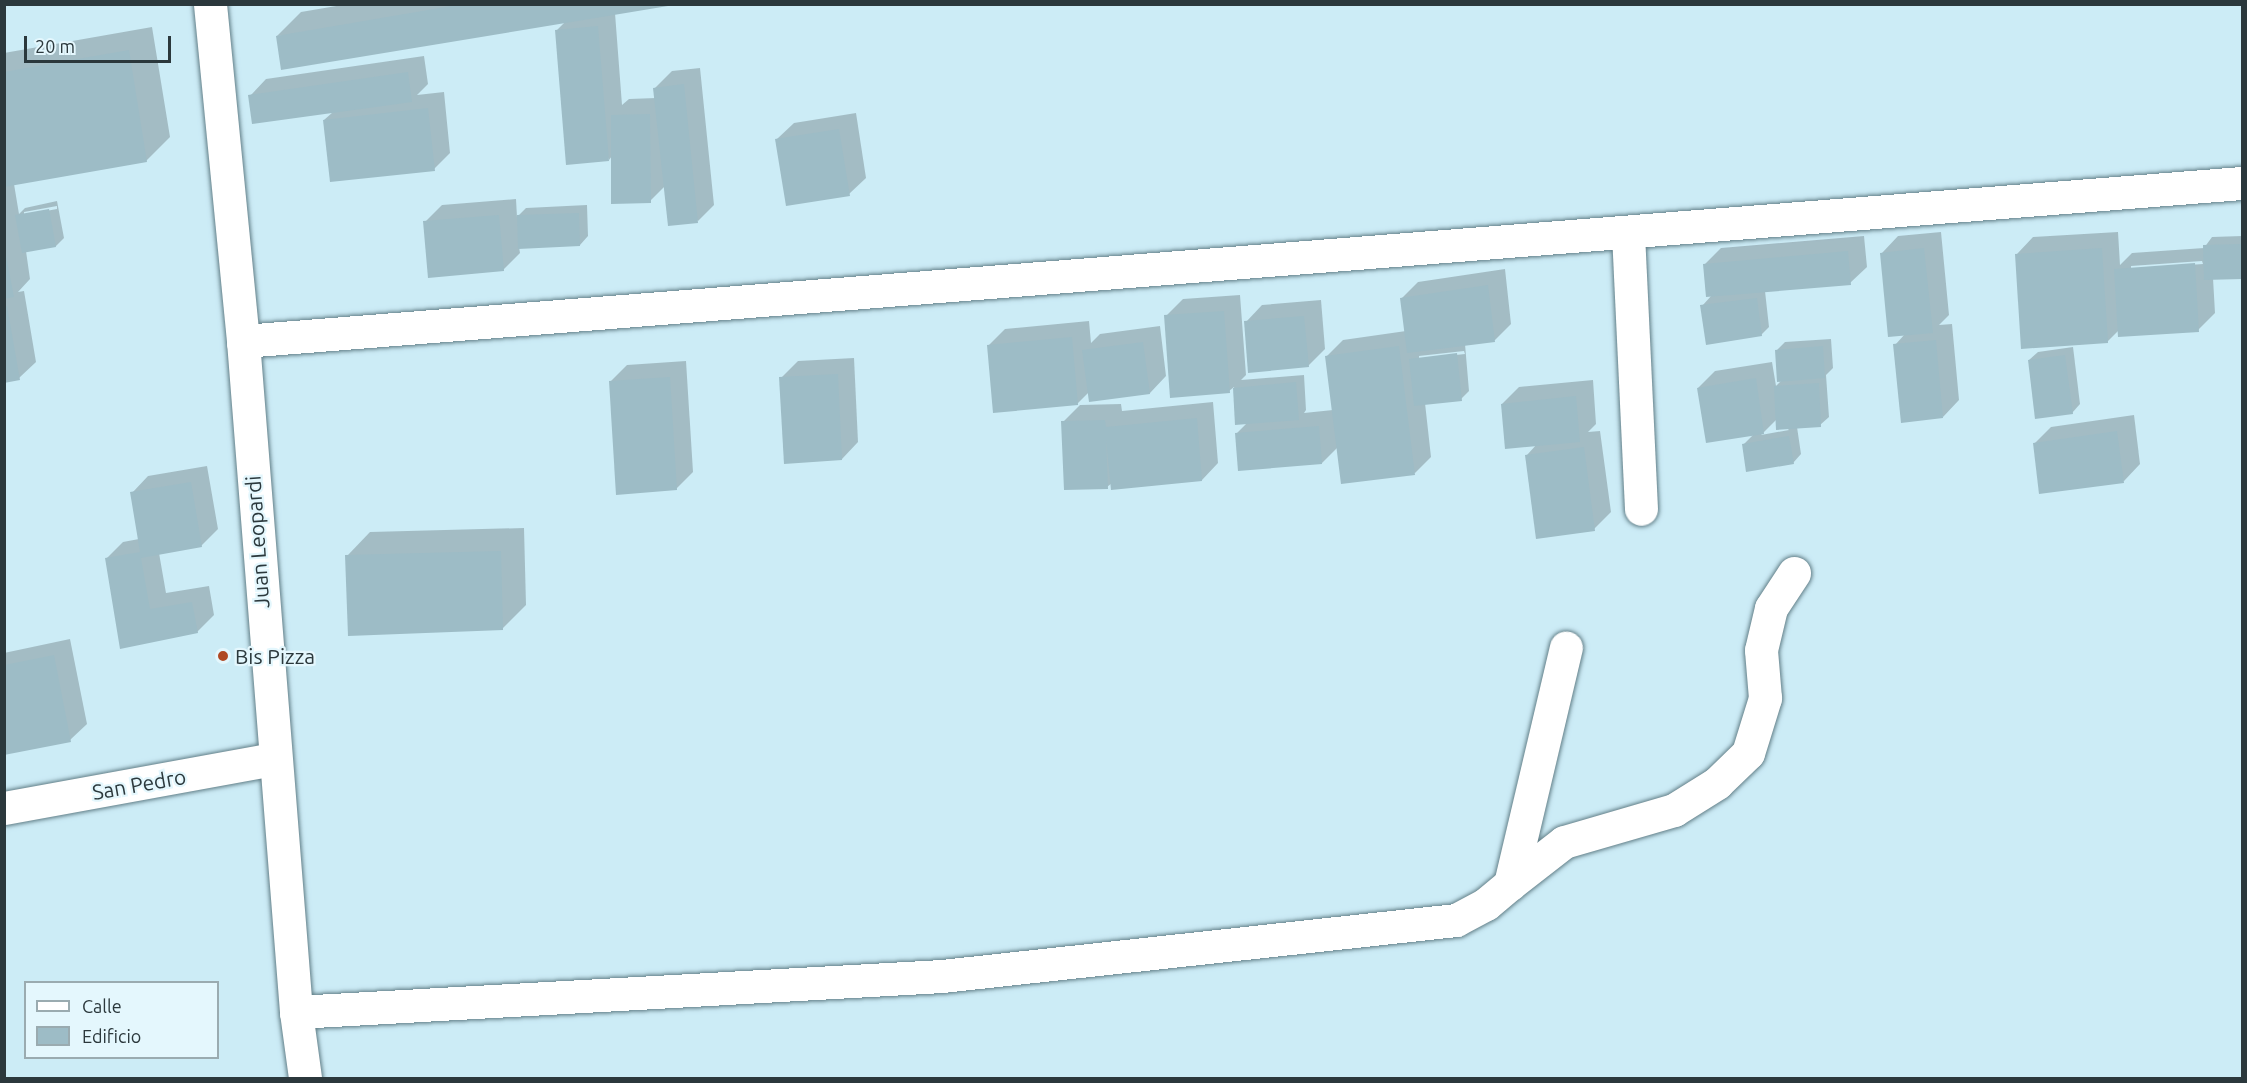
<!DOCTYPE html>
<html>
<head>
<meta charset="utf-8">
<style>
	body { margin:0 }
	#map { position:relative; width:2247px; height:1083px; overflow:hidden; background:#ccecf6; font-family:Ubuntu,sans-serif }
	div>[style] { position:absolute }
	.shadow>* { inset:0; background:#0003 }
	.building>* { inset:0; background:#9dbcc6 }
	.roads { filter:drop-shadow(0 0 2px #627f88) drop-shadow(0 0 2px #627f88) }
	.minor>* { height:33px; margin:-16.5px; padding:0 16.5px; transform-origin:16.5px; border-radius:16.5px; background:#fff }
	.major>* { height:33px; margin:-16.5px; padding:0 16.5px; transform-origin:16.5px; border-radius:16.5px; background:#fff }
	.dots>* { width:16px; height:16px; translate:-50% -50%; box-sizing:border-box; border:3px solid #e4f7fd; border-radius:50% }
	span { translate:-50% -50%; white-space:nowrap; text-align:center; line-height:1.15; -webkit-text-stroke:4.5px #e4f7fd; paint-order:stroke }
	.street-label { font-size:21px; color:#2b383c }
	.poi-label { font-size:21px; color:#2b383c }
	.left { translate:0 -50%; text-align:left }
	.frame { position:absolute; inset:0; border:6px solid #2b383c; pointer-events:none }
	.legend { position:absolute; left:24px; top:981px; width:195px; height:78px; box-sizing:border-box; background:#e4f7fd; border:2px solid #9aabb0; margin:0; padding:8px 10px; list-style:none; font-size:18px; color:#2b383c }
	.legend li { display:flex; align-items:center; gap:12px; height:30px }
	.legend b { width:30px; border:2px solid #9aabb0 }
	.scale { position:absolute; left:24px; top:36px; width:147px; height:27px; box-sizing:border-box; border:3px solid #2b383c; border-top:0; padding-left:8px; font-size:18px; line-height:21px; white-space:nowrap; color:#2b383c; -webkit-text-stroke:4px #e4f7fd; paint-order:stroke }
</style>
</head>
<body>
<div id="map">
	<div class="shadow">
		<div style="clip-path:polygon(348px 4px,667px 4px,615px 13px,622px 105px,629px 99px,656px 98px,655px 88px,672px 71px,700px 68px,714px 205px,698px 221px,665px 186px,650px 201px,612px 156px,609px 160px,557px 30px,566px 21px,277px 36px,301px 12px)"></div>
		<div style="clip-path:polygon(evenodd,152px 27px,170px 137px,146px 161px,14px 184px,19px 214px,25px 208px,57px 201px,64px 238px,56px 246px,26px 251px,30px 279px,18px 292px,24px 291px,36px 362px,19px 378px,4px 381px,4px 53px,152px 27px,57px 206px,57px 209px,24px 215px,24px 212px,57px 206px)"></div>
		<div style="clip-path:polygon(424px 56px,428px 84px,417px 95px,444px 92px,450px 153px,434px 169px,324px 120px,333px 112px,250px 96px,266px 79px)"></div>
		<div style="clip-path:polygon(856px 113px,866px 178px,849px 194px,777px 139px,794px 123px)"></div>
		<div style="clip-path:polygon(516px 199px,517px 217px,526px 208px,587px 205px,588px 236px,580px 245px,519px 247px,520px 253px,503px 270px,425px 222px,442px 205px)"></div>
		<div style="clip-path:polygon(1941px 232px,1949px 315px,1939px 325px,1952px 324px,1959px 400px,1943px 417px,1895px 345px,1905px 334px,1882px 253px,1898px 236px)"></div>
		<div style="clip-path:polygon(evenodd,2118px 232px,2120px 265px,2132px 253px,2204px 248px,2212px 237px,2242px 236px,2242px 277px,2213px 278px,2215px 313px,2198px 330px,2119px 330px,2107px 342px,2017px 254px,2033px 237px,2118px 232px,2202px 261px,2203px 264px,2131px 269px,2131px 266px,2202px 261px)"></div>
		<div style="clip-path:polygon(1864px 236px,1867px 267px,1850px 283px,1765px 291px,1769px 327px,1761px 335px,1702px 306px,1712px 295px,1704px 265px,1721px 248px)"></div>
		<div style="clip-path:polygon(evenodd,1505px 269px,1511px 324px,1495px 340px,1465px 344px,1469px 391px,1461px 399px,1425px 403px,1431px 457px,1415px 473px,1338px 447px,1322px 463px,1236px 434px,1247px 423px,1237px 424px,1234px 387px,1229px 391px,1166px 316px,1183px 299px,1240px 295px,1246px 375px,1241px 380px,1304px 375px,1306px 410px,1304px 413px,1333px 410px,1326px 357px,1343px 340px,1406px 331px,1402px 298px,1418px 282px,1505px 269px,1464px 351px,1465px 354px,1419px 359px,1419px 356px,1464px 351px)"></div>
		<div style="clip-path:polygon(1321px 300px,1325px 349px,1308px 366px,1246px 322px,1262px 305px)"></div>
		<div style="clip-path:polygon(1089px 321px,1091px 343px,1100px 334px,1160px 326px,1166px 376px,1150px 393px,1089px 392px,1077px 404px,988px 346px,1005px 329px)"></div>
		<div style="clip-path:polygon(evenodd,1831px 339px,1833px 368px,1826px 375px,1829px 417px,1820px 425px,1797px 427px,1801px 454px,1793px 463px,1743px 445px,1754px 434px,1698px 388px,1715px 371px,1772px 362px,1776px 386px,1782px 380px,1777px 350px,1785px 342px,1831px 339px,1777px 419px,1789px 430px,1761px 435px,1777px 419px)"></div>
		<div style="clip-path:polygon(2073px 347px,2080px 404px,2072px 413px,2029px 360px,2038px 352px)"></div>
		<div style="clip-path:polygon(854px 358px,858px 442px,842px 459px,781px 378px,798px 361px)"></div>
		<div style="clip-path:polygon(686px 361px,693px 472px,676px 489px,610px 382px,627px 365px)"></div>
		<div style="clip-path:polygon(1593px 380px,1596px 424px,1588px 432px,1600px 431px,1611px 512px,1594px 529px,1527px 455px,1537px 444px,1502px 404px,1519px 387px)"></div>
		<div style="clip-path:polygon(1213px 402px,1218px 463px,1202px 480px,1112px 483px,1107px 487px,1063px 422px,1080px 405px,1121px 404px,1122px 411px)"></div>
		<div style="clip-path:polygon(2134px 415px,2140px 464px,2124px 481px,2035px 443px,2051px 427px)"></div>
		<div style="clip-path:polygon(207px 466px,218px 529px,201px 546px,159px 553px,166px 593px,209px 586px,214px 615px,197px 632px,121px 647px,106px 559px,123px 542px,139px 539px,132px 493px,148px 476px)"></div>
		<div style="clip-path:polygon(524px 528px,526px 605px,503px 628px,347px 556px,370px 532px)"></div>
		<div style="clip-path:polygon(70px 639px,87px 724px,70px 740px,4px 753px,4px 653px)"></div>
	</div>
	<div class="building">
		<div style="clip-path:polygon(463px 4px,668px 4px,668px 6px,281px 70px,276px 36px)"></div>
		<div style="clip-path:polygon(598px 26px,609px 161px,566px 165px,555px 30px)"></div>
		<div style="clip-path:polygon(129px 50px,147px 162px,4px 187px,4px 72px)"></div>
		<div style="clip-path:polygon(408px 72px,412px 102px,252px 124px,248px 95px)"></div>
		<div style="clip-path:polygon(684px 84px,698px 223px,668px 226px,653px 88px)"></div>
		<div style="clip-path:polygon(428px 108px,435px 171px,330px 182px,323px 120px)"></div>
		<div style="clip-path:polygon(650px 114px,651px 203px,611px 204px,611px 115px)"></div>
		<div style="clip-path:polygon(839px 129px,850px 196px,786px 206px,775px 139px)"></div>
		<div style="clip-path:polygon(49px 209px,56px 247px,22px 253px,15px 215px)"></div>
		<div style="clip-path:polygon(579px 213px,580px 246px,518px 249px,517px 215px)"></div>
		<div style="clip-path:polygon(499px 215px,504px 271px,428px 278px,423px 221px)"></div>
		<div style="clip-path:polygon(2242px 244px,2242px 279px,2204px 280px,2203px 245px)"></div>
		<div style="clip-path:polygon(4px 246px,14px 297px,4px 299px)"></div>
		<div style="clip-path:polygon(1924px 248px,1933px 333px,1888px 337px,1880px 253px)"></div>
		<div style="clip-path:polygon(2102px 248px,2108px 343px,2021px 349px,2015px 254px)"></div>
		<div style="clip-path:polygon(1848px 251px,1851px 285px,1706px 297px,1703px 264px)"></div>
		<div style="clip-path:polygon(2195px 263px,2199px 332px,2118px 337px,2114px 269px)"></div>
		<div style="clip-path:polygon(1488px 285px,1495px 342px,1407px 353px,1400px 298px)"></div>
		<div style="clip-path:polygon(1757px 298px,1762px 336px,1706px 345px,1700px 305px)"></div>
		<div style="clip-path:polygon(7px 306px,20px 380px,4px 383px,4px 307px)"></div>
		<div style="clip-path:polygon(1224px 311px,1230px 393px,1170px 398px,1164px 315px)"></div>
		<div style="clip-path:polygon(1304px 316px,1309px 367px,1248px 373px,1244px 321px)"></div>
		<div style="clip-path:polygon(1072px 337px,1078px 405px,993px 413px,987px 345px)"></div>
		<div style="clip-path:polygon(1936px 340px,1943px 418px,1901px 423px,1893px 344px)"></div>
		<div style="clip-path:polygon(1143px 342px,1150px 394px,1089px 402px,1082px 350px)"></div>
		<div style="clip-path:polygon(1399px 346px,1415px 475px,1341px 484px,1325px 356px)"></div>
		<div style="clip-path:polygon(1823px 346px,1825px 378px,1777px 382px,1775px 350px)"></div>
		<div style="clip-path:polygon(1457px 353px,1462px 401px,1414px 406px,1409px 359px)"></div>
		<div style="clip-path:polygon(2065px 355px,2073px 414px,2035px 419px,2028px 360px)"></div>
		<div style="clip-path:polygon(838px 374px,842px 460px,784px 464px,779px 377px)"></div>
		<div style="clip-path:polygon(670px 377px,677px 490px,616px 495px,609px 381px)"></div>
		<div style="clip-path:polygon(1756px 378px,1764px 434px,1706px 443px,1697px 388px)"></div>
		<div style="clip-path:polygon(1296px 382px,1299px 420px,1235px 425px,1233px 388px)"></div>
		<div style="clip-path:polygon(1819px 383px,1821px 427px,1776px 430px,1774px 386px)"></div>
		<div style="clip-path:polygon(1576px 396px,1580px 442px,1505px 449px,1501px 404px)"></div>
		<div style="clip-path:polygon(1197px 418px,1202px 481px,1111px 490px,1106px 438px,1108px 489px,1064px 490px,1061px 421px,1105px 420px,1106px 427px)"></div>
		<div style="clip-path:polygon(1319px 426px,1322px 464px,1238px 471px,1235px 433px)"></div>
		<div style="clip-path:polygon(2117px 431px,2124px 483px,2039px 494px,2033px 443px)"></div>
		<div style="clip-path:polygon(1789px 436px,1794px 464px,1746px 472px,1742px 444px)"></div>
		<div style="clip-path:polygon(1584px 447px,1595px 531px,1536px 539px,1525px 455px)"></div>
		<div style="clip-path:polygon(191px 482px,202px 547px,141px 558px,150px 609px,192px 602px,198px 633px,120px 649px,105px 558px,140px 552px,130px 492px)"></div>
		<div style="clip-path:polygon(501px 551px,503px 630px,348px 636px,345px 555px)"></div>
		<div style="clip-path:polygon(54px 655px,71px 742px,4px 755px,4px 665px)"></div>
	</div>
	<div class="roads">
		<div class="minor">
			<div style="left:1628px;top:233px;width:276px;rotate:87.3deg"></div>
			<div style="left:243px;top:341px;width:2005px;rotate:-4.52deg"></div>
			<div style="left:4px;top:808px;width:274px;rotate:-10.3deg"></div>
			<div style="left:1510px;top:884px;width:68px;rotate:-37.9deg"></div>
			<div style="left:1564px;top:842px;width:115px;rotate:-16.2deg"></div>
			<div style="left:1674px;top:810px;width:51px;rotate:-32.1deg"></div>
			<div style="left:1717px;top:783px;width:43px;rotate:-44.1deg"></div>
			<div style="left:1748px;top:753px;width:58px;rotate:-72.8deg"></div>
			<div style="left:1765px;top:698px;width:48px;rotate:-94.8deg"></div>
			<div style="left:1761px;top:650px;width:43px;rotate:-76.6deg"></div>
			<div style="left:1771px;top:608px;width:42px;rotate:-56.7deg"></div>
			<div style="left:296px;top:1012px;width:647px;rotate:-3.19deg"></div>
			<div style="left:942px;top:976px;width:517px;rotate:-6.22deg"></div>
			<div style="left:1456px;top:920px;width:34px;rotate:-28deg"></div>
			<div style="left:1486px;top:904px;width:31px;rotate:-40deg"></div>
			<div style="left:1510px;top:884px;width:243px;rotate:-76.7deg"></div>
		</div>
		<div class="major">
			<div style="left:210px;top:4px;width:339px;rotate:84.4deg"></div>
			<div style="left:243px;top:341px;width:673px;rotate:85.48deg"></div>
			<div style="left:296px;top:1012px;width:67px;rotate:82.2deg"></div>
		</div>
	</div>
	<div class="dots">
		<div style="left:223px;top:656px;background:#af4823"></div>
	</div>
	<div class="street-label">
		<span style="left:257px;top:542px;rotate:-94deg">Juan Leopardi</span>
		<span style="left:139px;top:784px;rotate:-10deg">San Pedro</span>
	</div>
	<div class="poi-label">
		<span class="left" style="left:235px;top:656px">Bis Pizza</span>
	</div>
	<div class="frame"></div>
	<ul class="legend">
	<li><b style="height:8px;background:#fff"></b>Calle</li>
	<li><b style="height:16px;background:#9dbcc6"></b>Edificio</li>
	</ul>
	<div class="scale">20 m</div>
</div>
</body>
</html>
